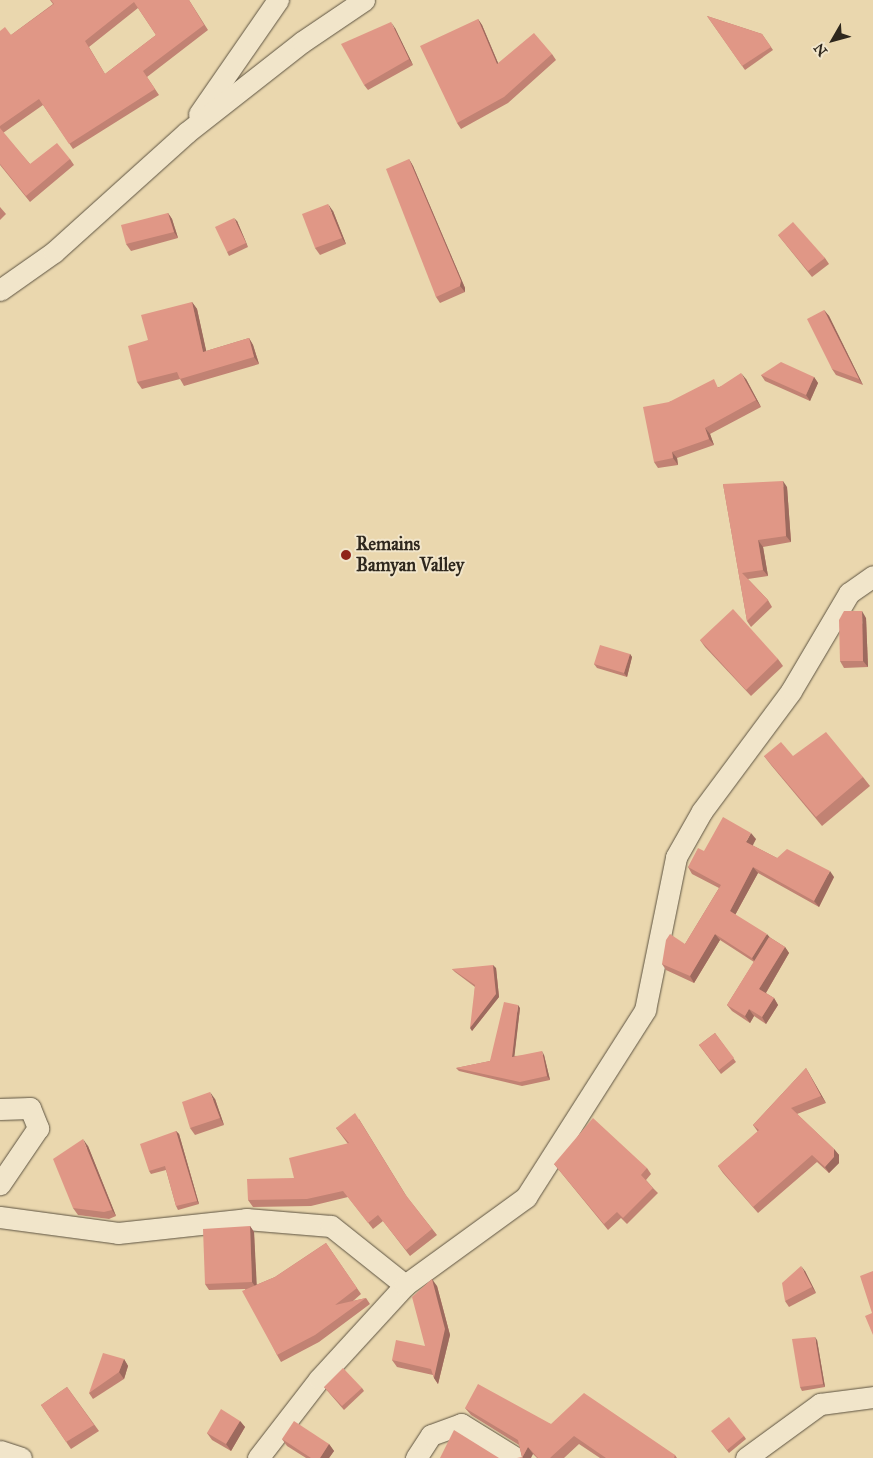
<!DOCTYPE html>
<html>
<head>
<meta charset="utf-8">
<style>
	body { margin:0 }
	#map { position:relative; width:873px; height:1458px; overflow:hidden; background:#ead7ae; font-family:"IM FELL Great Primer",serif }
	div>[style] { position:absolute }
	.roads { filter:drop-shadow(0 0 1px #5d5341) drop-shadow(0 0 1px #5d5341) }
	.street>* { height:21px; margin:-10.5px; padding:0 10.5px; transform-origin:10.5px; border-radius:10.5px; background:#f1e5ca }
	.wall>* { inset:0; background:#c18273 }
	.shaded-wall>* { inset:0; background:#9d6a5e }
	.building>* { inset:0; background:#e09786 }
	.dots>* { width:14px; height:14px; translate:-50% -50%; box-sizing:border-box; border:2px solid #f1e5ca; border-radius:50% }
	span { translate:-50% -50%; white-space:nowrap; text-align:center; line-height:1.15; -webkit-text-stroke:4px #f1e5ca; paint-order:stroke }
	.poi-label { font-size:18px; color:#2e271d; font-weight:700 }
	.left { translate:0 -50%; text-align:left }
	.north { position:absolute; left:808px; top:15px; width:50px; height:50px; -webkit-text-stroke:4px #f1e5ca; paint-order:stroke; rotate:232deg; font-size:14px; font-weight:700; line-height:20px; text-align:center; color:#2e271d }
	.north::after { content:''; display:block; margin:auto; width:18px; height:22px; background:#2e271d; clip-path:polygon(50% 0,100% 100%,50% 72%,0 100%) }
</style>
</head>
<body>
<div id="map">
	<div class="roads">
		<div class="street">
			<div style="left:199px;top:114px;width:139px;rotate:-55.3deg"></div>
			<div style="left:0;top:290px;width:66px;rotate:-35.1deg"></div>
			<div style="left:54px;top:252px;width:178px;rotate:-42deg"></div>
			<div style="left:186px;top:133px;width:147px;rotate:-38.1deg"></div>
			<div style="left:302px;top:42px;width:75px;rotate:-34.1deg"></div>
			<div style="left:0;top:1109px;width:30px;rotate:-2deg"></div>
			<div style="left:30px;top:1108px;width:22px;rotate:68deg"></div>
			<div style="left:38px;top:1128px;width:68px;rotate:124.2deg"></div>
			<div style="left:0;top:1217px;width:119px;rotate:7.7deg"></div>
			<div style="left:118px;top:1233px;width:129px;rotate:-6.2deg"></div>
			<div style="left:246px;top:1219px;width:85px;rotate:4.7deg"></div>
			<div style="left:331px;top:1226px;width:95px;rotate:38.6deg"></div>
			<div style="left:0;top:1451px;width:22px;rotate:18deg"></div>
			<div style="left:258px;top:1458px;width:100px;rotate:-52.3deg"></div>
			<div style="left:319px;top:1379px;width:127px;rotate:-47.5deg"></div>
			<div style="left:405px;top:1285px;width:150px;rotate:-36deg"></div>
			<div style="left:526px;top:1197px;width:222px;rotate:-57.5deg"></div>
			<div style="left:645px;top:1010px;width:156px;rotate:-78.5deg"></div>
			<div style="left:676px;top:857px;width:53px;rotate:-60.5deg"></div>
			<div style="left:702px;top:811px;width:149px;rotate:-53.4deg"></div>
			<div style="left:791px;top:691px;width:114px;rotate:-59.4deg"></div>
			<div style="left:849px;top:593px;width:29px;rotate:-35deg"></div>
			<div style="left:416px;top:1458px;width:27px;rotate:-57deg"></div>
			<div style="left:431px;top:1435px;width:32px;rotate:-20deg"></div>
			<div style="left:461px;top:1424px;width:65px;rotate:31.7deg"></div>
			<div style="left:746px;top:1458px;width:92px;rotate:-36.1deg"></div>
			<div style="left:820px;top:1404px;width:53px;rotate:-7.5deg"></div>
		</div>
	</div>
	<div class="wall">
		<div style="clip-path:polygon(evenodd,50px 0,189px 0,208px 30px,147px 77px,159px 95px,73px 149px,43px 105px,3px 133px,30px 164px,70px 159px,74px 165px,30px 202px,0 165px,0 31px,11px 35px,53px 4px,50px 0,138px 8px,156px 35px,105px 74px,89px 47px,138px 8px)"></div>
		<div style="clip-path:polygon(707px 16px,762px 34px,773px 50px,745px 70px)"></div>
		<div style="clip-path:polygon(478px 19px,482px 25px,498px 63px,552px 54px,556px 60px,508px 103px,461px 129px,457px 123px)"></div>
		<div style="clip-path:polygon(395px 28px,413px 65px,368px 90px,364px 85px)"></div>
		<div style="clip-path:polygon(409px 159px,413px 166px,465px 288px,465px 292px,440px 303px,436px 297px)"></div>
		<div style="clip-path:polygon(0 207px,6px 214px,0 220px)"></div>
		<div style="clip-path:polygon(333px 211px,346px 244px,320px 255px,315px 248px)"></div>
		<div style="clip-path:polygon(168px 213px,172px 219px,178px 238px,131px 251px,126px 244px)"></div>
		<div style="clip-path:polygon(237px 221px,248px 247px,229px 256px,227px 252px)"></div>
		<div style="clip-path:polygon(778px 235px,825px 258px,829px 264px,812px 277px)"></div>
		<div style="clip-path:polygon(192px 302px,197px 309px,206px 351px,249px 338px,253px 345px,259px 364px,184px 386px,180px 379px,142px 389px,137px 382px,148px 340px)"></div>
		<div style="clip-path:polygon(824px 310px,829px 316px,863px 385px,836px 375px,832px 369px)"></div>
		<div style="clip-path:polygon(761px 375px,814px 377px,818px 383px,810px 401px,765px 381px)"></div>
		<div style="clip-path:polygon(746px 379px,761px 407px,710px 434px,714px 445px,677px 458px,678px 465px,658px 468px,654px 462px,669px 402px)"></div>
		<div style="clip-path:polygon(723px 484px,787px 487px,791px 542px,763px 547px,768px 576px,748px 579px,768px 600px,772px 607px,751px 627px,747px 621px)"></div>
		<div style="clip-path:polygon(866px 618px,868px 667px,844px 668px,840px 661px)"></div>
		<div style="clip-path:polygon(700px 640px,778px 659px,783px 666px,751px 696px,705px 647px)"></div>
		<div style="clip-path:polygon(630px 654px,632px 657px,627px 677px,597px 668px,594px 664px)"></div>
		<div style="clip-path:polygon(764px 756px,793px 756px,863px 777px,870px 786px,822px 826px,771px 765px)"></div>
		<div style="clip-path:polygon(756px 839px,752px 845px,777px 858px,834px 877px,819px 907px,758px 873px,735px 915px,785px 947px,789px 953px,766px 993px,774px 998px,778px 1005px,766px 1024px,754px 1016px,750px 1023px,732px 1011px,727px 1005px,754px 962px,720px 940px,694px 983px,666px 970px,662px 964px,685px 944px,719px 888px,692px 874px,688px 867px,704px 851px)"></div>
		<div style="clip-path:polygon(496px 968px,499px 997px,472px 1031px,475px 987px,455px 972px,452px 969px)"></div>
		<div style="clip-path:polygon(520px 1008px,514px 1056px,544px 1055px,550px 1080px,522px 1086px,459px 1071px,456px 1068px,490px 1061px)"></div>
		<div style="clip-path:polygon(715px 1033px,736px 1062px,721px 1074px,699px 1045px)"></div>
		<div style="clip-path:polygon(806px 1068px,826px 1103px,797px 1114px,834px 1149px,839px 1155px,839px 1163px,829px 1173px,817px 1162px,758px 1213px,723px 1173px,718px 1166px,758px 1132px,753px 1125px)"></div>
		<div style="clip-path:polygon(215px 1099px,224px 1125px,195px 1135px,190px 1128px)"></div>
		<div style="clip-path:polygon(359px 1119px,407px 1197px,437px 1235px,410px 1256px,383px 1221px,373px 1229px,348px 1197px,311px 1206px,253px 1207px,248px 1200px,294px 1178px,348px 1144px,336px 1128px)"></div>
		<div style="clip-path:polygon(176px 1131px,179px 1134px,199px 1204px,178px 1210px,176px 1206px,166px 1170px,151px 1174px,149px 1171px)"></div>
		<div style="clip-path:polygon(88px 1146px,116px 1216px,109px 1219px,78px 1215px,73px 1208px)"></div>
		<div style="clip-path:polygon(554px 1164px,647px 1168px,651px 1174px,646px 1180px,653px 1188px,658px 1193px,627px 1224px,621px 1218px,608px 1230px)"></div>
		<div style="clip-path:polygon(250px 1226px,254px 1232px,256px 1285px,275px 1277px,326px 1243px,361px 1294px,353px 1301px,366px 1298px,370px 1304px,319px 1342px,281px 1362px,277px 1355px,245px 1289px,209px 1290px,205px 1284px)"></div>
		<div style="clip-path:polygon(805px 1271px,816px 1293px,789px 1307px,785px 1301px)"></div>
		<div style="clip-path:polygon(437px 1286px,450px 1335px,438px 1384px,434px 1378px,433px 1375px,397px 1367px,392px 1360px,425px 1346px)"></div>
		<div style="clip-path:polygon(817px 1340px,825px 1387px,802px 1391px,800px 1387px)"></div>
		<div style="clip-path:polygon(124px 1359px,128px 1366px,124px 1379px,93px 1399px,89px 1393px)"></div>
		<div style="clip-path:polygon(67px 1387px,99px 1431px,71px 1449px,41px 1405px)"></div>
		<div style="clip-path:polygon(324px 1387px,362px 1388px,364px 1391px,344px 1410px)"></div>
		<div style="clip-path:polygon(465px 1408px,551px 1424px,675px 1455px,677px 1458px,600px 1458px,579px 1444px,564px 1458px,537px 1458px,533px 1454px,522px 1457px,519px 1445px,471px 1415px)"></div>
		<div style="clip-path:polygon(240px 1421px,245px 1427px,231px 1451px,212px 1440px,207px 1433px)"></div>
		<div style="clip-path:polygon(714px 1434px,744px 1436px,746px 1439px,729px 1453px)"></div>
		<div style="clip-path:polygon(282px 1439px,329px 1444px,334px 1451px,329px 1458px,306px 1458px,287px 1446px)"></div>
	</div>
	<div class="shaded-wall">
		<div style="clip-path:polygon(478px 19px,482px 25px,501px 70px,497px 64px)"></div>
		<div style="clip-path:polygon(391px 22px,395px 28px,413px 65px,409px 59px)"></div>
		<div style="clip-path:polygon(409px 159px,413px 166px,465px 288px,465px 292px,460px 286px)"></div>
		<div style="clip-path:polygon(328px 204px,333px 211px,346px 244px,342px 238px)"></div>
		<div style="clip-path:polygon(168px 213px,172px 219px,178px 238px,174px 232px)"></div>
		<div style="clip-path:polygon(234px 218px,237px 221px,248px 247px,246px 243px)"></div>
		<div style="clip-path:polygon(192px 302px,197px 309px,208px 359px,203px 352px)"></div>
		<div style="clip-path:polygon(824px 310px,829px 316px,863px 385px,859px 379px)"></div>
		<div style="clip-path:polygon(249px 338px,253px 345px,259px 364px,254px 357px)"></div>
		<div style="clip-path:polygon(741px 373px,746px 379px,761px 407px,756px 400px)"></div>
		<div style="clip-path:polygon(814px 377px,818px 383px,810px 401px,806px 395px)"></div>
		<div style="clip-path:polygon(705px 428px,710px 434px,714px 445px,709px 439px)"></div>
		<div style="clip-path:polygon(672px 452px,677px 458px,678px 465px,673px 458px)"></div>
		<div style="clip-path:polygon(783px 481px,787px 487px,791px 542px,786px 536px)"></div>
		<div style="clip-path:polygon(758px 540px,763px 547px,768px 576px,763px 570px)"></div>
		<div style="clip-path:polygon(862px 611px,866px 618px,868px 667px,863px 661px)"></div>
		<div style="clip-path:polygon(630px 654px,632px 657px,627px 677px,624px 673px)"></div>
		<div style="clip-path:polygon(751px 833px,756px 839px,751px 849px,746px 842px)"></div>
		<div style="clip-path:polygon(753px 867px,758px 873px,734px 917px,730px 911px)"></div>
		<div style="clip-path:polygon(830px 871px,834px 877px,819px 907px,814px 901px)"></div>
		<div style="clip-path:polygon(715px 934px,720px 940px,694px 983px,690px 976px)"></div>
		<div style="clip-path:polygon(767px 934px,772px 940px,757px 964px,752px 958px)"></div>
		<div style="clip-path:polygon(785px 947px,789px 953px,764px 996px,759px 989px)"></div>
		<div style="clip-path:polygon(493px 965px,496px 968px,499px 997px,472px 1031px,470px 1028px)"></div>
		<div style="clip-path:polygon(774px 998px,778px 1005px,766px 1024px,762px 1017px)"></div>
		<div style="clip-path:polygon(518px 1005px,520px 1008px,514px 1060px,512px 1057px)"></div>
		<div style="clip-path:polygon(749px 1009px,754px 1016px,750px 1023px,745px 1016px)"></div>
		<div style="clip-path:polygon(542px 1051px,544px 1055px,550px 1080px,547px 1076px)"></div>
		<div style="clip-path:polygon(806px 1068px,826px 1103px,821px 1096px)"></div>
		<div style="clip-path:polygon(210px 1092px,215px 1099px,224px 1125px,220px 1118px)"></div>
		<div style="clip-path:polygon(176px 1131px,179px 1134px,199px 1204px,197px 1201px)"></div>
		<div style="clip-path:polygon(83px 1139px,88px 1146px,116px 1216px,112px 1210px)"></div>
		<div style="clip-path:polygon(834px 1149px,839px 1155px,839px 1163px,829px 1173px,825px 1167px)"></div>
		<div style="clip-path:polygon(250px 1226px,254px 1232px,257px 1289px,252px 1282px)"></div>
		<div style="clip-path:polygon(801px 1266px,805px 1271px,816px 1293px,812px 1287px)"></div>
		<div style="clip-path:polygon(432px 1279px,437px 1286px,450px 1335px,438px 1384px,434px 1378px)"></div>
		<div style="clip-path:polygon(815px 1337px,817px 1340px,825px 1387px,823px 1384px)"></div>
		<div style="clip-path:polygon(124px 1359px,128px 1366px,124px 1379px,119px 1372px)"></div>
		<div style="clip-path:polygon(240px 1421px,245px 1427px,231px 1451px,226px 1444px)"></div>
		<div style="clip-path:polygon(329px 1444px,334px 1451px,329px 1458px,320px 1458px)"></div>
		<div style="clip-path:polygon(528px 1447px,533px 1454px,531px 1458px,522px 1458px)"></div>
	</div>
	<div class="building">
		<div style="clip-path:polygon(evenodd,51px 0,189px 0,204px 25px,143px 71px,155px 89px,69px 144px,39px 99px,0 126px,0 31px,5px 27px,11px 35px,54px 4px,51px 0,134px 2px,156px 35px,105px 74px,85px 41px,134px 2px)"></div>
		<div style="clip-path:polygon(707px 16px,762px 34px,771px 47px,742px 66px)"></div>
		<div style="clip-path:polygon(478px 19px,497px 64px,534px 33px,552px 54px,504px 97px,457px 123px,420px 46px)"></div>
		<div style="clip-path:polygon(391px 22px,409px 59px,364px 85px,341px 44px)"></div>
		<div style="clip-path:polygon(0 128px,30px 164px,57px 143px,70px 159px,26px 196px,0 164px)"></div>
		<div style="clip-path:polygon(409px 159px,461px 281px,460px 286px,436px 297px,386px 169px)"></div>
		<div style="clip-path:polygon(328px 204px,342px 238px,315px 248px,302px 214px)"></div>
		<div style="clip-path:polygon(168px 213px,174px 232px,126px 244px,121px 225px)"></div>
		<div style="clip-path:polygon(234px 218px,246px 243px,227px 252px,215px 227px)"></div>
		<div style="clip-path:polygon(793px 222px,825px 258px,808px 271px,778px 235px)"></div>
		<div style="clip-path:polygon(192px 302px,203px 352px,249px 338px,254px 357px,180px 379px,177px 372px,137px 382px,128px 346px,148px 340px,141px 315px)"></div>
		<div style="clip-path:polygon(824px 310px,859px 379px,832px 369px,807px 319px)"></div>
		<div style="clip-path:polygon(781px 362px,814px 377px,806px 395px,761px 375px)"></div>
		<div style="clip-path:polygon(741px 373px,756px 400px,705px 428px,709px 439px,672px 452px,673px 458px,654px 462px,643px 407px,669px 402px,714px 379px,718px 388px)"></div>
		<div style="clip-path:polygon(783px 481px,786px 536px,758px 540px,763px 570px,742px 573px,768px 600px,747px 621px,723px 484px)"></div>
		<div style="clip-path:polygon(733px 609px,778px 659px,746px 690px,700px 640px)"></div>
		<div style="clip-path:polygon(844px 611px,862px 611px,863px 661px,840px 661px,839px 620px)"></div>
		<div style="clip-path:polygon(600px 645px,630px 654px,624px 673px,594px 664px)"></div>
		<div style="clip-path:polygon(826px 732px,863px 777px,816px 817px,764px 756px,781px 742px,793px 756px)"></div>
		<div style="clip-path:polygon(723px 817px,751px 833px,746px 842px,777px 858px,787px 849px,830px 871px,814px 901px,753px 867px,730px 911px,767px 934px,752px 958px,715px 934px,690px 976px,662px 964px,666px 940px,670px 934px,685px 944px,721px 885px,688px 867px,698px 848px,704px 851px)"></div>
		<div style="clip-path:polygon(769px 937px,785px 947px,759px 989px,774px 998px,762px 1017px,749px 1009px,745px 1016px,727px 1005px)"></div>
		<div style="clip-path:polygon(493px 965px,496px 994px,470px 1028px,475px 985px,452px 969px)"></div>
		<div style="clip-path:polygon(504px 1002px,518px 1005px,512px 1057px,542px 1051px,547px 1076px,520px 1082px,456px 1068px,490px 1061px)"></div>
		<div style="clip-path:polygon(715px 1033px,734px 1058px,719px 1070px,699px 1045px)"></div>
		<div style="clip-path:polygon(806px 1068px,821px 1096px,791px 1108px,834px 1149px,834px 1157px,825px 1167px,812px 1155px,753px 1207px,718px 1166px,759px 1130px,753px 1125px)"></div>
		<div style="clip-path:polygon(210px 1092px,220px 1118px,190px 1128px,182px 1102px)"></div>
		<div style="clip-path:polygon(355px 1113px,405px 1194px,432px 1229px,406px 1250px,378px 1215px,368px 1223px,343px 1191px,307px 1199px,248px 1200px,247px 1179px,294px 1178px,289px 1158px,349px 1143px,336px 1128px)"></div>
		<div style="clip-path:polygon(593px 1118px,647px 1168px,641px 1175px,653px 1188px,623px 1218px,617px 1212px,604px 1224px,554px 1164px)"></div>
		<div style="clip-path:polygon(176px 1131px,197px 1201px,176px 1206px,165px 1166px,149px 1171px,140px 1144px)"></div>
		<div style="clip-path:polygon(83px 1139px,112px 1210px,104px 1212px,73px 1208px,53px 1159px)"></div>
		<div style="clip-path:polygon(250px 1226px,252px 1282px,205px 1284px,203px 1229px)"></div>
		<div style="clip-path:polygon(326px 1243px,357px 1288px,335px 1305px,366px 1298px,315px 1335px,277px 1355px,242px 1291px,275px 1277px)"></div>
		<div style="clip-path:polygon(801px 1266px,812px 1287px,785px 1301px,782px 1283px)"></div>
		<div style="clip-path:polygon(873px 1271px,873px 1335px,865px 1316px,872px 1313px,860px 1276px)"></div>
		<div style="clip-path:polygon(432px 1279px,445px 1329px,434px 1378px,431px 1369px,392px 1360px,396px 1340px,425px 1346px,412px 1297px)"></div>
		<div style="clip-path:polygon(815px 1337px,823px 1384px,800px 1387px,792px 1339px)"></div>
		<div style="clip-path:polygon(103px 1353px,124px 1359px,119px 1372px,89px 1393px)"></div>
		<div style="clip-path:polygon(343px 1368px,362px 1388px,342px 1406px,324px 1387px)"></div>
		<div style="clip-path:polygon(478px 1384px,551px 1424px,584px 1393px,675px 1455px,674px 1458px,606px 1458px,574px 1436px,550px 1458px,538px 1458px,528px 1447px,522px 1458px,517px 1458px,522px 1457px,518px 1440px,465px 1408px)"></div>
		<div style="clip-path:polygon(67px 1387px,94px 1425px,66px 1442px,41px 1405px)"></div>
		<div style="clip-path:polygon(221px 1409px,240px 1421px,226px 1444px,207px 1433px)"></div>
		<div style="clip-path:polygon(729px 1417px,744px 1436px,727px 1450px,711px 1431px)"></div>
		<div style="clip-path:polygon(294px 1421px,329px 1444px,320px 1458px,311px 1458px,282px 1439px)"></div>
		<div style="clip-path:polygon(454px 1430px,499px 1458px,440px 1458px)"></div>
	</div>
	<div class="dots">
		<div style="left:346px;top:555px;background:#8f2418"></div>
	</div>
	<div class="poi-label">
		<span class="left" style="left:356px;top:555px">Remains<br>Bamyan Valley</span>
	</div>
	<div class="north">N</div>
</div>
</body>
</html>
